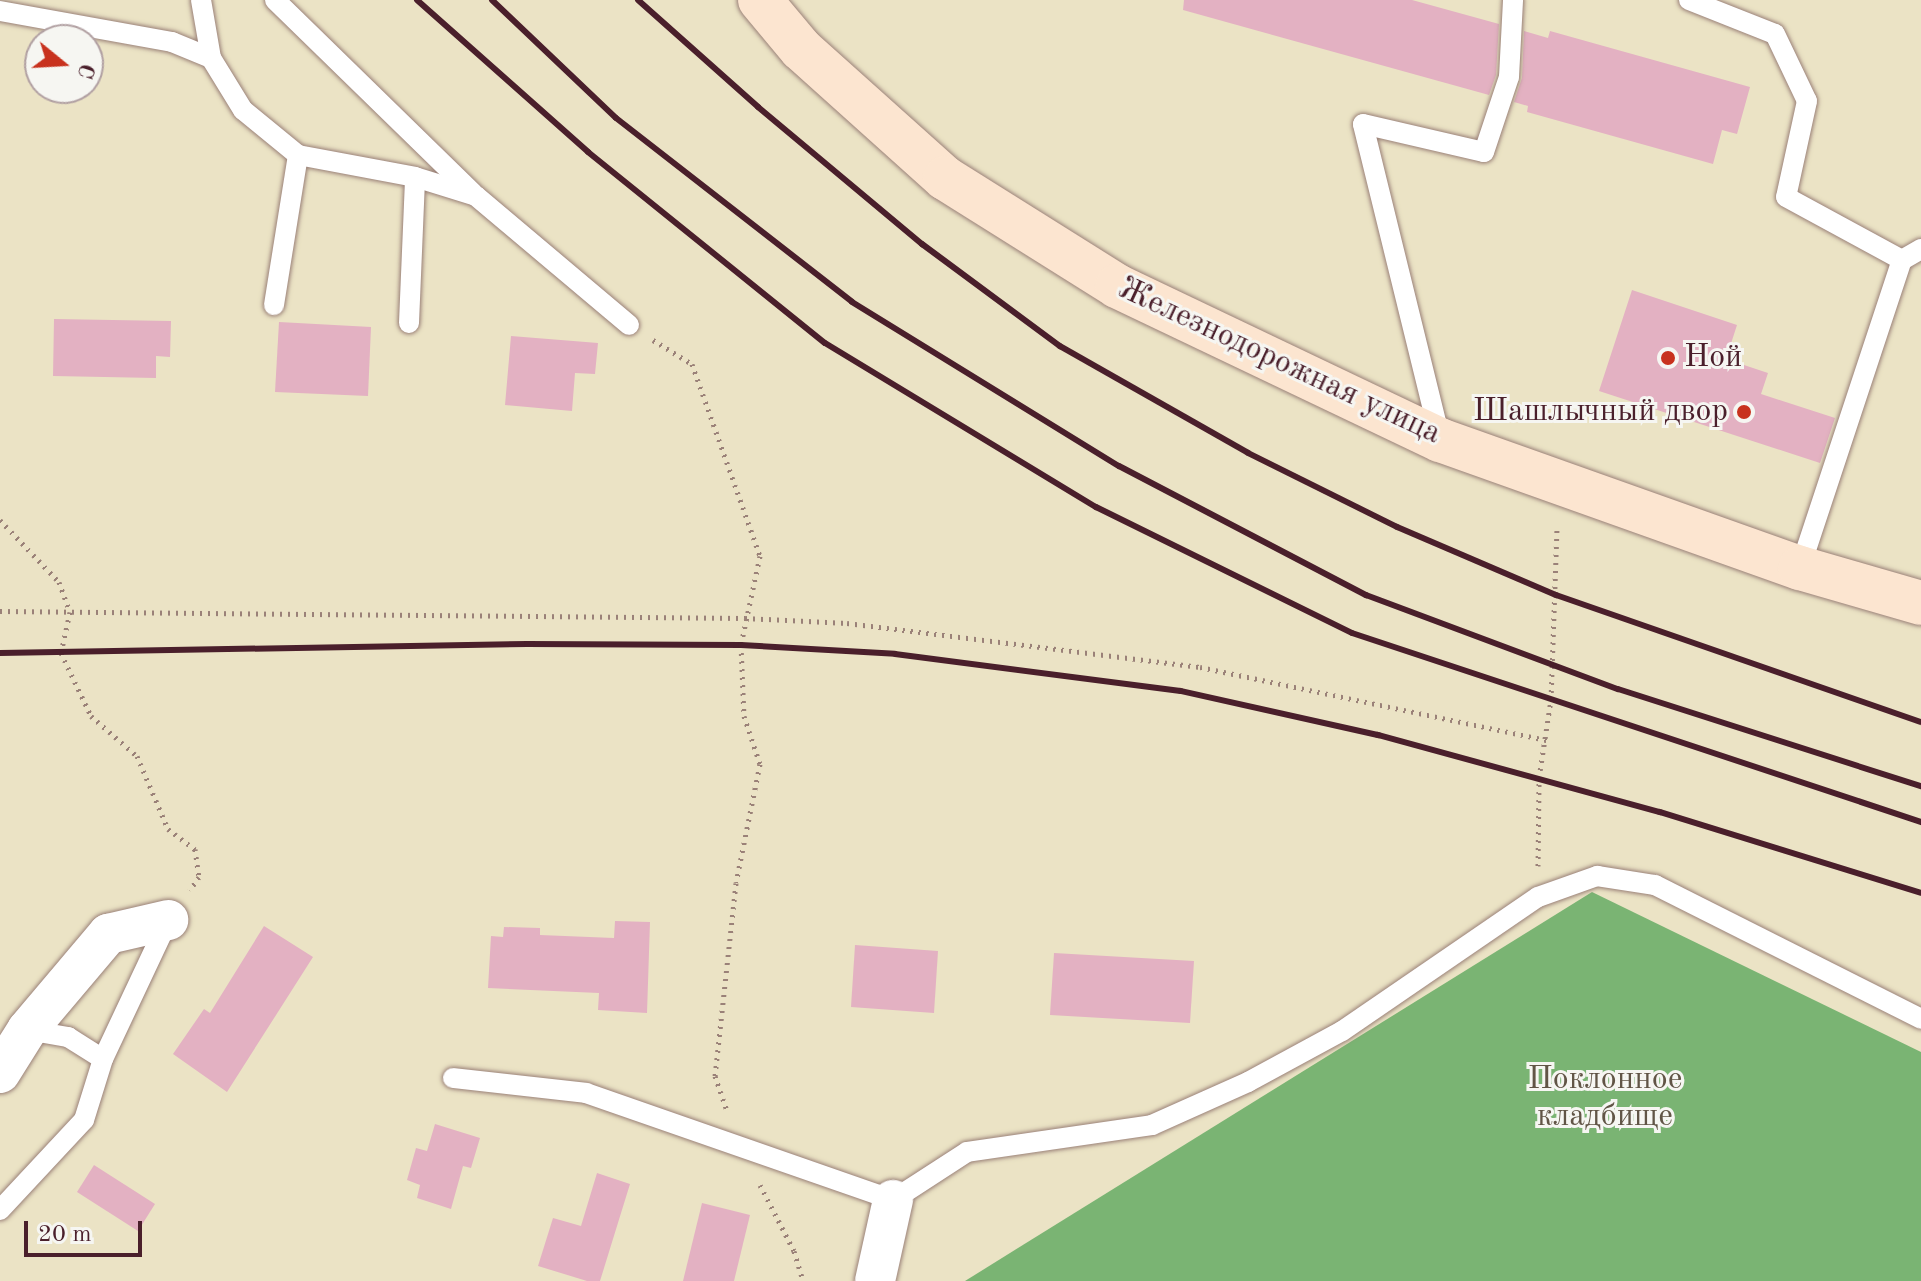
<!DOCTYPE html>
<html>
<head>
<meta charset="utf-8">
<style>
	body { margin:0 }
	#map { position:relative; width:1921px; height:1281px; overflow:hidden; background:#ebe3c5; font-family:"Old Standard TT",serif }
	div>[style] { position:absolute }
	.forest>* { inset:0; background:#7ab473 }
	.building>* { inset:0; background:#e3b1c2 }
	.path>* { height:5px; margin-top:-2.5px; transform-origin:0; background:repeating-linear-gradient(90deg,#9a8178 0 2px,transparent 0 8px) }
	.roads { filter:drop-shadow(0 0 2px #9a8178) drop-shadow(0 0 2px #9a8178) }
	.lane>* { height:20px; margin:-10px; padding:0 10px; transform-origin:10px; border-radius:10px; background:#fff }
	.street>* { height:40px; margin:-20px; padding:0 20px; transform-origin:20px; border-radius:20px; background:#fff }
	.secondary>* { height:44px; margin:-22px; padding:0 22px; transform-origin:22px; border-radius:22px; background:#fce5d0 }
	.rail>* { height:6px; margin:-3px; padding:0 3px; transform-origin:3px; border-radius:3px; background:#4a1f2b }
	.dots>* { width:22px; height:22px; translate:-50% -50%; box-sizing:border-box; border:4px solid #f6f6f2; border-radius:50% }
	span { translate:-50% -50%; white-space:nowrap; text-align:center; line-height:1.15; -webkit-text-stroke:6px #f6f6f2; paint-order:stroke }
	.poi-label { font-size:32px; color:#4a1f2b }
	.left { translate:0 -50%; text-align:left }
	.right { translate:-100% -50%; text-align:right }
	.street-label { font-size:32px; color:#4a1f2b }
	.park-label { font-size:32px; color:#615546 }
	.north { position:absolute; left:24px; top:24px; width:80px; height:80px; box-sizing:border-box; background:#f6f6f2; border:2px solid #b1a0a2; border-radius:50%; rotate:108deg; font-size:22px; font-weight:700; line-height:32px; text-align:center; color:#4a1f2b }
	.north::after { content:''; display:block; margin:auto; width:28px; height:36px; background:#c8321e; clip-path:polygon(50% 0,100% 100%,50% 72%,0 100%) }
	.scale { position:absolute; left:24px; top:1221px; width:118px; height:36px; box-sizing:border-box; border:4px solid #4a1f2b; border-top:0; padding-left:10px; font-size:24px; line-height:28px; white-space:nowrap; color:#4a1f2b; -webkit-text-stroke:6px #f6f6f2; paint-order:stroke }
</style>
</head>
<body>
<div id="map">
	<div class="forest">
		<div style="clip-path:polygon(1592px 892px,1921px 1052px,1921px 1281px,965px 1281px)"></div>
	</div>
	<div class="building">
		<div style="clip-path:polygon(1184px 0,1412px 0,1499px 24px,1496px 75px,1489px 95px,1183px 10px)"></div>
		<div style="clip-path:polygon(1524px 31px,1548px 38px,1550px 31px,1750px 87px,1737px 134px,1722px 130px,1713px 164px,1527px 112px,1528px 106px,1514px 102px,1522px 78px)"></div>
		<div style="clip-path:polygon(1632px 290px,1737px 325px,1726px 359px,1768px 373px,1761px 394px,1835px 418px,1820px 463px,1599px 391px)"></div>
		<div style="clip-path:polygon(54px 319px,171px 321px,170px 357px,156px 356px,156px 378px,53px 376px)"></div>
		<div style="clip-path:polygon(279px 322px,371px 327px,368px 396px,275px 392px)"></div>
		<div style="clip-path:polygon(511px 336px,598px 343px,595px 374px,575px 373px,572px 411px,505px 405px)"></div>
		<div style="clip-path:polygon(615px 921px,650px 922px,647px 1013px,598px 1010px,599px 993px,488px 988px,491px 936px,503px 937px,504px 927px,540px 928px,540px 935px,614px 938px)"></div>
		<div style="clip-path:polygon(264px 926px,313px 957px,227px 1092px,173px 1054px,204px 1009px,210px 1013px)"></div>
		<div style="clip-path:polygon(855px 945px,938px 951px,934px 1013px,851px 1007px)"></div>
		<div style="clip-path:polygon(1054px 953px,1194px 961px,1190px 1023px,1050px 1015px)"></div>
		<div style="clip-path:polygon(435px 1124px,480px 1138px,471px 1168px,463px 1166px,451px 1209px,417px 1198px,420px 1185px,407px 1180px,416px 1148px,427px 1151px)"></div>
		<div style="clip-path:polygon(94px 1165px,155px 1204px,138px 1231px,77px 1192px)"></div>
		<div style="clip-path:polygon(597px 1173px,630px 1184px,600px 1281px,587px 1281px,538px 1266px,553px 1218px,581px 1226px)"></div>
		<div style="clip-path:polygon(702px 1203px,750px 1215px,734px 1281px,683px 1281px)"></div>
	</div>
	<div class="path">
		<div style="left:653px;top:340px;width:46px;rotate:31.6deg"></div>
		<div style="left:692px;top:364px;width:204px;rotate:70.5deg"></div>
		<div style="left:760px;top:556px;width:91px;rotate:102.1deg"></div>
		<div style="left:741px;top:645px;width:71px;rotate:87.6deg"></div>
		<div style="left:744px;top:716px;width:51px;rotate:71.6deg"></div>
		<div style="left:760px;top:764px;width:121px;rotate:101.4deg"></div>
		<div style="left:736px;top:883px;width:194px;rotate:96.2deg"></div>
		<div style="left:715px;top:1076px;width:36px;rotate:71deg"></div>
		<div style="left:0;top:520px;width:86px;rotate:46.4deg"></div>
		<div style="left:59px;top:582px;width:32px;rotate:70deg"></div>
		<div style="left:70px;top:612px;width:42px;rotate:102.4deg"></div>
		<div style="left:61px;top:653px;width:70px;rotate:64.5deg"></div>
		<div style="left:91px;top:716px;width:61px;rotate:41deg"></div>
		<div style="left:137px;top:756px;width:79px;rotate:67deg"></div>
		<div style="left:168px;top:829px;width:34px;rotate:37deg"></div>
		<div style="left:195px;top:849px;width:28px;rotate:82deg"></div>
		<div style="left:199px;top:877px;width:16px;rotate:125deg"></div>
		<div style="left:0;top:611px;width:745px;rotate:0.54deg"></div>
		<div style="left:745px;top:618px;width:102px;rotate:2.8deg"></div>
		<div style="left:847px;top:623px;width:356px;rotate:7.1deg"></div>
		<div style="left:1200px;top:667px;width:355px;rotate:11.9deg"></div>
		<div style="left:1538px;top:866px;width:88px;rotate:-89.3deg"></div>
		<div style="left:1539px;top:778px;width:79px;rotate:-81.3deg"></div>
		<div style="left:1551px;top:700px;width:175px;rotate:-88deg"></div>
		<div style="left:760px;top:1185px;width:74px;rotate:62.7deg"></div>
		<div style="left:794px;top:1251px;width:31px;rotate:73deg"></div>
	</div>
	<div class="roads">
		<div class="lane">
			<div style="left:201px;top:0;width:59px;rotate:80.2deg"></div>
			<div style="left:275px;top:0;width:277px;rotate:44.3deg"></div>
			<div style="left:1689px;top:0;width:92px;rotate:21.6deg"></div>
			<div style="left:1775px;top:34px;width:74px;rotate:64.5deg"></div>
			<div style="left:1807px;top:101px;width:98px;rotate:102.3deg"></div>
			<div style="left:1786px;top:197px;width:132px;rotate:28.5deg"></div>
			<div style="left:0;top:11px;width:175px;rotate:10.2deg"></div>
			<div style="left:172px;top:42px;width:42px;rotate:22.3deg"></div>
			<div style="left:211px;top:58px;width:61px;rotate:58.4deg"></div>
			<div style="left:243px;top:110px;width:71px;rotate:39.3deg"></div>
			<div style="left:298px;top:155px;width:152px;rotate:99.1deg"></div>
			<div style="left:298px;top:155px;width:119px;rotate:10.6deg"></div>
			<div style="left:415px;top:177px;width:64px;rotate:17.3deg"></div>
			<div style="left:476px;top:196px;width:200px;rotate:40.1deg"></div>
			<div style="left:409px;top:323px;width:146px;rotate:-87.6deg"></div>
			<div style="left:1440px;top:438px;width:323px;rotate:-103.8deg"></div>
			<div style="left:1363px;top:124px;width:124px;rotate:13deg"></div>
			<div style="left:1484px;top:152px;width:79px;rotate:-71.6deg"></div>
			<div style="left:1509px;top:77px;width:77px;rotate:-87deg"></div>
			<div style="left:1800px;top:568px;width:324px;rotate:-71.7deg"></div>
			<div style="left:1902px;top:260px;width:22px;rotate:-30deg"></div>
			<div style="left:27px;top:1030px;width:42px;rotate:9.7deg"></div>
			<div style="left:68px;top:1037px;width:41px;rotate:32.2deg"></div>
			<div style="left:453px;top:1078px;width:134px;rotate:6.4deg"></div>
			<div style="left:586px;top:1093px;width:325px;rotate:19.2deg"></div>
			<div style="left:893px;top:1200px;width:88px;rotate:-33deg"></div>
			<div style="left:967px;top:1152px;width:187px;rotate:-8.3deg"></div>
			<div style="left:1152px;top:1125px;width:105px;rotate:-24.1deg"></div>
			<div style="left:1248px;top:1082px;width:107px;rotate:-28.5deg"></div>
			<div style="left:1342px;top:1031px;width:237px;rotate:-34.4deg"></div>
			<div style="left:1538px;top:897px;width:63px;rotate:-19.6deg"></div>
			<div style="left:1597px;top:876px;width:59px;rotate:8.8deg"></div>
			<div style="left:1655px;top:885px;width:298px;rotate:26.7deg"></div>
			<div style="left:0;top:1210px;width:123px;rotate:-47deg"></div>
			<div style="left:84px;top:1120px;width:64px;rotate:-72.7deg"></div>
			<div style="left:103px;top:1059px;width:153px;rotate:-64.8deg"></div>
		</div>
		<div class="street">
			<div style="left:0;top:1073px;width:51px;rotate:-57.9deg"></div>
			<div style="left:27px;top:1030px;width:126px;rotate:-49.8deg"></div>
			<div style="left:108px;top:934px;width:62px;rotate:-13.1deg"></div>
			<div style="left:875px;top:1281px;width:83px;rotate:-77.5deg"></div>
		</div>
		<div class="secondary">
			<div style="left:760px;top:0;width:64px;rotate:50.1deg"></div>
			<div style="left:801px;top:49px;width:193px;rotate:41.9deg"></div>
			<div style="left:945px;top:178px;width:203px;rotate:32.1deg"></div>
			<div style="left:1117px;top:286px;width:358px;rotate:25.5deg"></div>
			<div style="left:1440px;top:440px;width:382px;rotate:19.6deg"></div>
			<div style="left:1800px;top:568px;width:126px;rotate:16.1deg"></div>
		</div>
	</div>
	<div class="rail">
		<div style="left:417px;top:0;width:229px;rotate:41.6deg"></div>
		<div style="left:588px;top:152px;width:304px;rotate:38.9deg"></div>
		<div style="left:825px;top:343px;width:317px;rotate:31.2deg"></div>
		<div style="left:1096px;top:507px;width:285px;rotate:26.2deg"></div>
		<div style="left:1352px;top:633px;width:600px;rotate:18.37deg"></div>
		<div style="left:492px;top:0;width:171px;rotate:43.6deg"></div>
		<div style="left:616px;top:118px;width:299px;rotate:37.9deg"></div>
		<div style="left:852px;top:302px;width:313px;rotate:31.6deg"></div>
		<div style="left:1119px;top:466px;width:279px;rotate:27.6deg"></div>
		<div style="left:1366px;top:595px;width:269px;rotate:20.5deg"></div>
		<div style="left:1618px;top:689px;width:318px;rotate:17.8deg"></div>
		<div style="left:638px;top:0;width:161px;rotate:41.7deg"></div>
		<div style="left:758px;top:107px;width:214px;rotate:39.9deg"></div>
		<div style="left:922px;top:244px;width:172px;rotate:36.5deg"></div>
		<div style="left:1060px;top:346px;width:216px;rotate:29.6deg"></div>
		<div style="left:1248px;top:453px;width:166px;rotate:26.4deg"></div>
		<div style="left:1397px;top:527px;width:173px;rotate:23.2deg"></div>
		<div style="left:1556px;top:595px;width:386px;rotate:19.2deg"></div>
		<div style="left:0;top:653px;width:527px;rotate:-0.98deg"></div>
		<div style="left:527px;top:644px;width:214px;rotate:0.3deg"></div>
		<div style="left:741px;top:645px;width:154px;rotate:3.3deg"></div>
		<div style="left:895px;top:654px;width:288px;rotate:7.4deg"></div>
		<div style="left:1181px;top:691px;width:202px;rotate:12.6deg"></div>
		<div style="left:1378px;top:735px;width:292px;rotate:15.3deg"></div>
		<div style="left:1660px;top:812px;width:273px;rotate:17.2deg"></div>
	</div>
	<div class="dots">
		<div style="left:1668px;top:358px;background:#c8321e"></div>
		<div style="left:1744px;top:412px;background:#c8321e"></div>
	</div>
	<div class="poi-label">
		<span class="left" style="left:1684px;top:358px">Ной</span>
		<span class="right" style="left:1728px;top:412px">Шашлычный двор</span>
	</div>
	<div class="street-label">
		<span style="left:1279px;top:362px;rotate:25deg">Железнодорожная улица</span>
	</div>
	<div class="park-label">
		<span style="left:1605px;top:1099px">Поклонное<br>кладбище</span>
	</div>
	<div class="north">С</div>
	<div class="scale">20 m</div>
</div>
</body>
</html>
